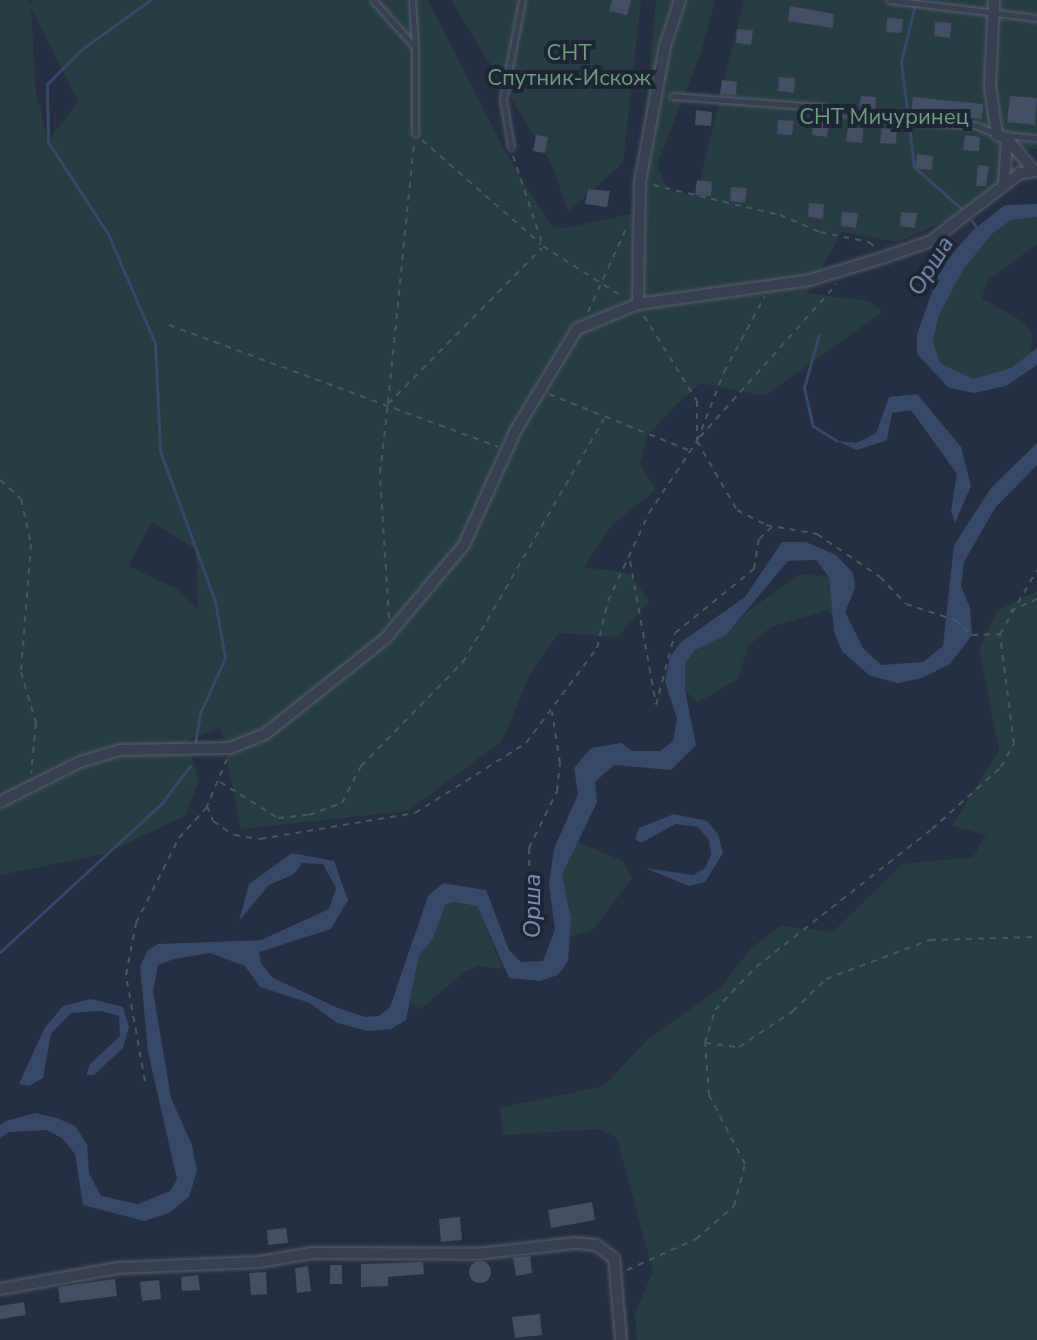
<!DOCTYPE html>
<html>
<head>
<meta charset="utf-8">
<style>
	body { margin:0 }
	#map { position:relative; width:1037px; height:1340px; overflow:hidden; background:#252f41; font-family:"Nunito Sans",sans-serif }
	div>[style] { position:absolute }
	.green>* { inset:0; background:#273d42 }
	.water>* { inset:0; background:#384869 }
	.stream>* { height:3px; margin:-1.5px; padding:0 1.5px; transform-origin:1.5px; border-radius:1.5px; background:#384869 }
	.building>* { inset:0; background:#444e64 }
	.round { border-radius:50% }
	.path>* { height:2px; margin-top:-1px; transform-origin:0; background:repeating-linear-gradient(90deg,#455a5f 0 6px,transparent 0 12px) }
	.roads { filter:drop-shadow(0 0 2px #575f6e) drop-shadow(0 0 2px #575f6e) }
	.lane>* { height:5px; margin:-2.5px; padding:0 2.5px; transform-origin:2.5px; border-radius:2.5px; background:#394151 }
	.street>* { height:10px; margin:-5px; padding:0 5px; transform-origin:5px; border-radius:5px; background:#394151 }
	span { translate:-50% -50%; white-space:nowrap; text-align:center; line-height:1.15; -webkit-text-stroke:8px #1e2636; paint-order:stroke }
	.park-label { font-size:22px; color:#6c9d7c }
	.water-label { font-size:24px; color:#7c8fb3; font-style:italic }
</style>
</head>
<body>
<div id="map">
	<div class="green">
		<div style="clip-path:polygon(evenodd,0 0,29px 0,30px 4px,32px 0,428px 0,506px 153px,552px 227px,564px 228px,636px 213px,656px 0,715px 0,702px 49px,657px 165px,668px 190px,696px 196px,744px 0,1037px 0,1037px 149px,1015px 148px,996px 199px,897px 242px,842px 232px,807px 293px,869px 301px,883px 312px,764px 396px,700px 383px,676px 405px,648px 435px,640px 464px,656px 490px,612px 525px,584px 567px,629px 573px,649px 601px,618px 637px,559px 633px,530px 674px,502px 741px,408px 811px,241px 829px,221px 728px,187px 740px,199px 780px,185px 816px,104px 854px,0 875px,0 0,31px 8px,78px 102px,48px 141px,36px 92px,31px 8px,0 0,152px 522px,196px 549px,198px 610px,175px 588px,128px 566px,152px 522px)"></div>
		<div style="clip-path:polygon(451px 0,641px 0,623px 163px,568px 212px,553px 167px)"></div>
		<div style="clip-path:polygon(1037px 217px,1037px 244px,987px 281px,982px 298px,1025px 323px,1033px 336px,1031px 353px,1011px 368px,973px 379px,940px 363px,933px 342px,939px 315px,963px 270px,992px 234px,1011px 220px)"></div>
		<div style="clip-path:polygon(801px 574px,829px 577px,833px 617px,827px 610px,771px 627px,748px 646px,738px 679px,697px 703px,685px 690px,685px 663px,695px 649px,726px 635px,749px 610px)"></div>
		<div style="clip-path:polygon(1037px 591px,1037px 1340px,637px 1340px,635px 1313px,653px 1272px,617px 1138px,600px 1129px,504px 1135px,499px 1108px,604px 1086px,648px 1039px,720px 988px,751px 948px,781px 926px,833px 932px,902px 864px,973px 857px,986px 835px,952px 826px,999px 750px,979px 649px,997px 611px)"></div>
		<div style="clip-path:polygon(578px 842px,623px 861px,632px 878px,593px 930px,570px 937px,562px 875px)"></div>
		<div style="clip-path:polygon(454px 902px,477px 906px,503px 969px,479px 966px,464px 972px,421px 1009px,410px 1003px,419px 956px,433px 938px,446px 904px)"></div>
	</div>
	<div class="water">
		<div style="clip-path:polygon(1037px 204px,1037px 217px,1011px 220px,992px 234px,963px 270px,939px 315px,933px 342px,940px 363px,973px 379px,1011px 368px,1037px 348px,1037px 365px,1006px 386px,974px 393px,949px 388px,917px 354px,917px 334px,941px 267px,972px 231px,1005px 205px)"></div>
		<div style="clip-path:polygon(917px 394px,961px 447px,971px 486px,955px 523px,951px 511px,957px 474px,911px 410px,892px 413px,887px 440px,857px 450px,837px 441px,857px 443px,876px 433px,889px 397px)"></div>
		<div style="clip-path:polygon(1037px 443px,1037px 465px,995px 508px,964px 562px,961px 586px,970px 608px,972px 635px,950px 664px,922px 678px,898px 683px,870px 676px,842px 651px,834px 632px,829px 577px,816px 560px,788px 561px,726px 635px,695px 650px,685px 663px,685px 690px,696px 745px,671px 770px,614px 765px,595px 782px,597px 802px,562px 875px,571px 919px,568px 961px,558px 975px,540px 981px,509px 978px,477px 906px,454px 902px,446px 904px,433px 938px,419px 956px,406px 1020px,391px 1029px,368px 1031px,337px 1023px,310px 1003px,260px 987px,245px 966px,210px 953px,174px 959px,158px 965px,153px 991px,171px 1098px,192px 1145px,197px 1171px,189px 1197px,169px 1213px,144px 1221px,83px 1205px,75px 1154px,62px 1138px,46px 1130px,9px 1132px,0 1138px,0 1125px,6px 1121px,35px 1113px,57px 1118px,75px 1126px,87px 1144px,89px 1173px,101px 1196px,138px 1204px,170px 1191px,177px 1179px,148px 1052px,140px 967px,148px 950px,158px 944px,261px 940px,329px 909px,336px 888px,323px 864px,302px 863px,294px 874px,269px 885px,239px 921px,249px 884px,292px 853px,334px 861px,348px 900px,331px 929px,259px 952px,261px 963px,273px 978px,338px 1008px,365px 1017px,379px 1016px,390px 1007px,428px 896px,443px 883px,486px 890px,509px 950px,521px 962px,543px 961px,555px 930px,549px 884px,554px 849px,578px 794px,574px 768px,591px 748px,621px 743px,632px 751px,660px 751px,673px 741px,677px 718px,665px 682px,670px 657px,681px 642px,745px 597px,782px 542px,806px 542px,836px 555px,853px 573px,855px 588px,845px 612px,863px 648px,881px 665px,923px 662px,943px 646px,954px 545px,991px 488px)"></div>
		<div style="clip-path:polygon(674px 814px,707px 821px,718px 834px,723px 853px,705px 882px,689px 886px,645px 868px,693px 875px,705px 868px,711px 855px,709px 840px,698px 827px,676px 824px,641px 843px,635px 839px,639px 828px)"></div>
		<div style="clip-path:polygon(91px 999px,123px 1007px,129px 1027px,123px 1048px,94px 1075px,86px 1075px,90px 1064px,120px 1036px,119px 1016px,101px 1011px,71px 1013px,51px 1034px,43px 1078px,29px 1086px,19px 1084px,44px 1029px,63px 1006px)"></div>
	</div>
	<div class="stream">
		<div style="left:150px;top:0;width:84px;rotate:144.2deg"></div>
		<div style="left:82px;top:49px;width:49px;rotate:135deg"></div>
		<div style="left:47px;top:84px;width:58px;rotate:89deg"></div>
		<div style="left:48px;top:142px;width:110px;rotate:56.9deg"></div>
		<div style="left:108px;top:234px;width:119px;rotate:66.7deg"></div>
		<div style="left:155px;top:343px;width:108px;rotate:87.3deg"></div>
		<div style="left:160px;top:451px;width:160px;rotate:69.9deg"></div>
		<div style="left:215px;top:601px;width:58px;rotate:80deg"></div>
		<div style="left:225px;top:658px;width:60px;rotate:114.4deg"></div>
		<div style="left:200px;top:713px;width:30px;rotate:99deg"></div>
		<div style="left:916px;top:0;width:64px;rotate:103.6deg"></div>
		<div style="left:901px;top:62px;width:106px;rotate:82.9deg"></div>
		<div style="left:914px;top:167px;width:67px;rotate:41.3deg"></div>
		<div style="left:972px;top:221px;width:12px;rotate:55deg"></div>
		<div style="left:819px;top:334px;width:56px;rotate:105.5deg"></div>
		<div style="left:804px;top:388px;width:39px;rotate:77deg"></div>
		<div style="left:813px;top:426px;width:28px;rotate:32deg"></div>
		<div style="left:0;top:952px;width:219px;rotate:-42.6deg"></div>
		<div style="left:161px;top:804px;width:48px;rotate:-52.7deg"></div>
	</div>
	<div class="building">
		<div style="clip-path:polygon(612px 0,631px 0,627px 15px,609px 11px)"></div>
		<div style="clip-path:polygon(790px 6px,834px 14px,833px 28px,788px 21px)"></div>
		<div style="clip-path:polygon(887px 18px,903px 19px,901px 33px,886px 32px)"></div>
		<div style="clip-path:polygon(935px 22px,951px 23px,950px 38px,934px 36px)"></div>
		<div style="clip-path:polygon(737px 29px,753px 30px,751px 45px,736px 43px)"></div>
		<div style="clip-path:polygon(779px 77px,795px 78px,794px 93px,778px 91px)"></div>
		<div style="clip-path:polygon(722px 80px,737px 82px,736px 95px,720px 94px)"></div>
		<div style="clip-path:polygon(861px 96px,876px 97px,875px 112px,859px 110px)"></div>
		<div style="clip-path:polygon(1010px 96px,1037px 98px,1035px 125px,1007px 122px)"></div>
		<div style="clip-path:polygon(913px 97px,983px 104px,982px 119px,911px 112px)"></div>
		<div style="clip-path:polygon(696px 110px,712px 112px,711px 126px,695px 125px)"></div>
		<div style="clip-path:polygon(778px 120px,794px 121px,792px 135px,777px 134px)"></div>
		<div style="clip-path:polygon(813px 121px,829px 122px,827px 137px,812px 135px)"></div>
		<div style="clip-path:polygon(848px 127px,863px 128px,862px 143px,846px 141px)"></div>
		<div style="clip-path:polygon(882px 128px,897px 130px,896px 144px,880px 143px)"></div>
		<div style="clip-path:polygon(536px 135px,548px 137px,545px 153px,533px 151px)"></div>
		<div style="clip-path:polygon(965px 135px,980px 137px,979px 151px,963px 150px)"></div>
		<div style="clip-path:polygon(917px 154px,933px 156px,932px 170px,916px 169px)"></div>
		<div style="clip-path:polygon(978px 165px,989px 166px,986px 186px,976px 186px)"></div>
		<div style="clip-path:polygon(697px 180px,712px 182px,711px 196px,695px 195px)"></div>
		<div style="clip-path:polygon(731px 187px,747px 188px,745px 203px,730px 201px)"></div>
		<div style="clip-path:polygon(588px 189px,610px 191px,607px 207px,585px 204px)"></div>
		<div style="clip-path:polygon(809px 203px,824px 204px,823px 219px,808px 217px)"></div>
		<div style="clip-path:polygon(842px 212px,858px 213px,856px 228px,841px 226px)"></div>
		<div style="clip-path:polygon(901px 212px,917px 213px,915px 228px,900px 226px)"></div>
		<div style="clip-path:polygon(592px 1202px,595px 1220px,551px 1228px,548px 1210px)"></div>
		<div style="clip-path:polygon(460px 1217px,462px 1240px,441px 1242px,439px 1219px)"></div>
		<div style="clip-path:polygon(286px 1228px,288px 1243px,268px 1245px,267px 1230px)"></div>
		<div style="clip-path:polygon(530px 1256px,532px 1273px,516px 1276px,513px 1258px)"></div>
		<div class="round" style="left:469px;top:1261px;width:22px;height:22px"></div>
		<div style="clip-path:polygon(423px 1262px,424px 1274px,388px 1277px,388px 1286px,361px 1287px,361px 1264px)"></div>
		<div style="clip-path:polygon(330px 1265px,342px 1265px,342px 1284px,330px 1284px)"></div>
		<div style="clip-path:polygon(308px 1266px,311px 1291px,297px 1293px,295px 1268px)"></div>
		<div style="clip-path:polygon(266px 1272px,267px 1294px,251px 1295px,249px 1273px)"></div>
		<div style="clip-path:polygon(198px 1275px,200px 1290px,182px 1291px,181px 1277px)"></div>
		<div style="clip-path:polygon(115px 1279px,117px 1296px,60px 1303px,58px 1287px)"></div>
		<div style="clip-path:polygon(159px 1280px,161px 1299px,142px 1301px,140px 1282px)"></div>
		<div style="clip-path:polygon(24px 1302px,26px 1315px,0 1319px,0 1306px)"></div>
		<div style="clip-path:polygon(540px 1314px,542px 1335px,515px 1338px,512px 1317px)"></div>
	</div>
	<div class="path">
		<div style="left:422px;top:140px;width:158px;rotate:41.2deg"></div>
		<div style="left:513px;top:156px;width:95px;rotate:71.6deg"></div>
		<div style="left:543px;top:246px;width:95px;rotate:32.5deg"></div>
		<div style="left:653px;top:185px;width:130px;rotate:13.3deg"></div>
		<div style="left:780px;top:215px;width:43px;rotate:23deg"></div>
		<div style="left:820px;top:232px;width:50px;rotate:11.5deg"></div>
		<div style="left:869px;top:242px;width:9px;rotate:41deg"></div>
		<div style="left:588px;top:312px;width:94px;rotate:-65.4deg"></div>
		<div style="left:644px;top:316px;width:100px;rotate:58.1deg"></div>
		<div style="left:697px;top:401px;width:40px;rotate:90deg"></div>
		<div style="left:697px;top:441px;width:80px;rotate:59.9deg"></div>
		<div style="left:737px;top:510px;width:33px;rotate:27deg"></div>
		<div style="left:766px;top:525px;width:52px;rotate:10deg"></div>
		<div style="left:817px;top:534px;width:76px;rotate:34.3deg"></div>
		<div style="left:880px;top:577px;width:37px;rotate:46deg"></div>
		<div style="left:906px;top:604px;width:52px;rotate:18.1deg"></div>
		<div style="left:955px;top:620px;width:23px;rotate:41deg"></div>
		<div style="left:972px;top:635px;width:28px;rotate:-2deg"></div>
		<div style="left:169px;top:325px;width:351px;rotate:20.3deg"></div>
		<div style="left:549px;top:394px;width:150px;rotate:21.9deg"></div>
		<div style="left:388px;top:403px;width:261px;rotate:-84.3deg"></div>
		<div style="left:700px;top:437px;width:205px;rotate:-48.2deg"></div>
		<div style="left:0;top:480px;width:28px;rotate:42deg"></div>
		<div style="left:21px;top:499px;width:46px;rotate:77.5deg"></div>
		<div style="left:31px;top:544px;width:128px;rotate:94.5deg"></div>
		<div style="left:21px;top:672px;width:53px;rotate:73.6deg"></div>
		<div style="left:36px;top:723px;width:51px;rotate:95.6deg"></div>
		<div style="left:630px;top:561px;width:145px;rotate:79.7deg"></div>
		<div style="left:1010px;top:611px;width:30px;rotate:-24deg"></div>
		<div style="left:389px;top:618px;width:145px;rotate:-93.6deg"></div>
		<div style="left:380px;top:473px;width:69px;rotate:-83.4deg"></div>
		<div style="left:388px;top:404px;width:219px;rotate:-45.4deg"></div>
		<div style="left:656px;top:705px;width:74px;rotate:-75.2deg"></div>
		<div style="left:675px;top:633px;width:102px;rotate:-39deg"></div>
		<div style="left:754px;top:569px;width:30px;rotate:-81deg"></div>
		<div style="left:759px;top:539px;width:18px;rotate:-43deg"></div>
		<div style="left:227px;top:759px;width:51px;rotate:113.1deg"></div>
		<div style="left:207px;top:806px;width:16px;rotate:68deg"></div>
		<div style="left:213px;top:821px;width:25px;rotate:34deg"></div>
		<div style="left:234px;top:835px;width:26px;rotate:9deg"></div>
		<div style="left:260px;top:839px;width:157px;rotate:-9.5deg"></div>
		<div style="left:415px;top:813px;width:131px;rotate:-32.2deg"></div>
		<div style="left:526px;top:743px;width:119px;rotate:-53.2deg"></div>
		<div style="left:597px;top:648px;width:48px;rotate:-76.8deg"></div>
		<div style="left:608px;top:601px;width:97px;rotate:-65deg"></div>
		<div style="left:649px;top:513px;width:87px;rotate:-56.3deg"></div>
		<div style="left:697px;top:441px;width:74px;rotate:-68.6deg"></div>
		<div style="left:724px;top:372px;width:86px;rotate:-61.7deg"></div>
		<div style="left:220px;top:782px;width:68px;rotate:31.8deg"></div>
		<div style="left:278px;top:818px;width:31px;rotate:-6deg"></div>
		<div style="left:309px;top:815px;width:35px;rotate:-20deg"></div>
		<div style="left:342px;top:803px;width:42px;rotate:-62.8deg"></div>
		<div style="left:361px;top:766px;width:146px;rotate:-45.6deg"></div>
		<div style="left:463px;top:662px;width:281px;rotate:-59.9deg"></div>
		<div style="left:530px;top:926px;width:78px;rotate:-90.7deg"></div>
		<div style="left:529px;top:848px;width:64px;rotate:-63.8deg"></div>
		<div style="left:557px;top:791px;width:28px;rotate:-84deg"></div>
		<div style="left:560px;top:763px;width:52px;rotate:-98.9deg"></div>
		<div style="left:705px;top:1043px;width:34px;rotate:7deg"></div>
		<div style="left:739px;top:1047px;width:65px;rotate:-33.7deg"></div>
		<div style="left:793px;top:1011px;width:46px;rotate:-44.1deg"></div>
		<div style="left:826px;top:979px;width:111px;rotate:-20.6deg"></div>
		<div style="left:930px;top:940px;width:107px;rotate:-1.6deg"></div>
		<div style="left:145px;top:1081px;width:108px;rotate:-100.2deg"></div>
		<div style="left:126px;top:975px;width:53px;rotate:-79.1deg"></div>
		<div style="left:136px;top:923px;width:95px;rotate:-63.2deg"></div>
		<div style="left:179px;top:838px;width:42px;rotate:-47.9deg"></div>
		<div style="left:627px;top:1270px;width:76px;rotate:-24.2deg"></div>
		<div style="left:696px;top:1239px;width:50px;rotate:-41deg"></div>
		<div style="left:734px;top:1206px;width:43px;rotate:-75.3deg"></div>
		<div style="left:745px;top:1164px;width:78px;rotate:-117.6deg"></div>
		<div style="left:709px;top:1095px;width:52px;rotate:-94.4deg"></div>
		<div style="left:705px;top:1043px;width:34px;rotate:-73deg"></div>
		<div style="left:715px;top:1010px;width:59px;rotate:-46.4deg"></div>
		<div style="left:756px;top:967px;width:224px;rotate:-38.1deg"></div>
		<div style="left:932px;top:829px;width:93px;rotate:-41.9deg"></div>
		<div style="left:1001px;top:767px;width:26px;rotate:-61deg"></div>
		<div style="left:1014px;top:744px;width:111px;rotate:-97.3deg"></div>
		<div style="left:1000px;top:634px;width:74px;rotate:-60deg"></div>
	</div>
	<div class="roads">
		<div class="lane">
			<div style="left:373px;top:0;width:63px;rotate:48.2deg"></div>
			<div style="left:415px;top:47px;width:87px;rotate:90deg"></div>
			<div style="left:412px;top:0;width:47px;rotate:86.3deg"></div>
			<div style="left:889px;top:0;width:149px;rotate:6.9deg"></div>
			<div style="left:672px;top:96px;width:148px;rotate:4.3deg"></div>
			<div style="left:820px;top:107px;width:46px;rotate:13.7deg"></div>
			<div style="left:865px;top:118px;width:110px;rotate:3.6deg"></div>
			<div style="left:975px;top:125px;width:23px;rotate:23deg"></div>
			<div style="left:1006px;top:135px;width:31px;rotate:6deg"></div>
			<div style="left:511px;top:147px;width:49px;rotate:-99.5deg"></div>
			<div style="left:503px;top:99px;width:101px;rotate:-79.1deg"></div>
		</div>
		<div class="street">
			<div style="left:994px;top:0;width:86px;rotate:92.7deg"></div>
			<div style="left:990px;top:86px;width:49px;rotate:81.9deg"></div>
			<div style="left:997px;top:135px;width:10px;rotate:17deg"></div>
			<div style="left:1007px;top:138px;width:47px;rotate:93.7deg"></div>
			<div style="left:1008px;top:140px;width:40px;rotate:50deg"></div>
			<div style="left:638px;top:304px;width:122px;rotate:-89.1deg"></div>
			<div style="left:640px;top:182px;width:138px;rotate:-79.6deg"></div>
			<div style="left:665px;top:46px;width:48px;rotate:-71.9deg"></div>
			<div style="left:0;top:802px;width:89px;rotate:-26.6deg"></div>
			<div style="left:80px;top:762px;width:42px;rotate:-16.7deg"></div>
			<div style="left:120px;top:750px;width:110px;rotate:-1deg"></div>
			<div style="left:230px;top:748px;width:38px;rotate:-22deg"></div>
			<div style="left:265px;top:734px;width:153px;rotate:-38.4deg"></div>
			<div style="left:385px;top:639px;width:123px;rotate:-50deg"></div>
			<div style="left:464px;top:545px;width:126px;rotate:-65.7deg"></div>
			<div style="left:516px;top:430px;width:118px;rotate:-58.9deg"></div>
			<div style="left:577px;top:329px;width:66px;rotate:-22.3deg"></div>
			<div style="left:638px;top:304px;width:174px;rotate:-7.9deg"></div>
			<div style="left:810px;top:280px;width:78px;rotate:-17deg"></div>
			<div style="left:885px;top:257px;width:49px;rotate:-19.2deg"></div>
			<div style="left:931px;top:241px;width:112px;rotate:-37.4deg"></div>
			<div style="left:1020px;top:173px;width:17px;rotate:-7deg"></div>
			<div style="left:0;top:1289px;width:120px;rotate:-10.1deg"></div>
			<div style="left:118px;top:1268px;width:141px;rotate:-2.4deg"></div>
			<div style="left:259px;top:1262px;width:55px;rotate:-9.5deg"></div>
			<div style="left:313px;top:1253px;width:164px;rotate:0.3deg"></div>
			<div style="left:477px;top:1254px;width:99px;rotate:-6.4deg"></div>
			<div style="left:575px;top:1243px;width:21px;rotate:5deg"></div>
			<div style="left:596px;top:1245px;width:22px;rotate:36deg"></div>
			<div style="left:614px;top:1258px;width:82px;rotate:85.1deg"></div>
		</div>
	</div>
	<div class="park-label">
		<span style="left:569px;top:66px">СНТ<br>Спутник-Искож</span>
		<span style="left:884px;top:118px">СНТ Мичуринец</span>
	</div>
	<div class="water-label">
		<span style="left:931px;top:266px;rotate:-58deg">Орша</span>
		<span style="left:533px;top:906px;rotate:-90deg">Орша</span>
	</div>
</div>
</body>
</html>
